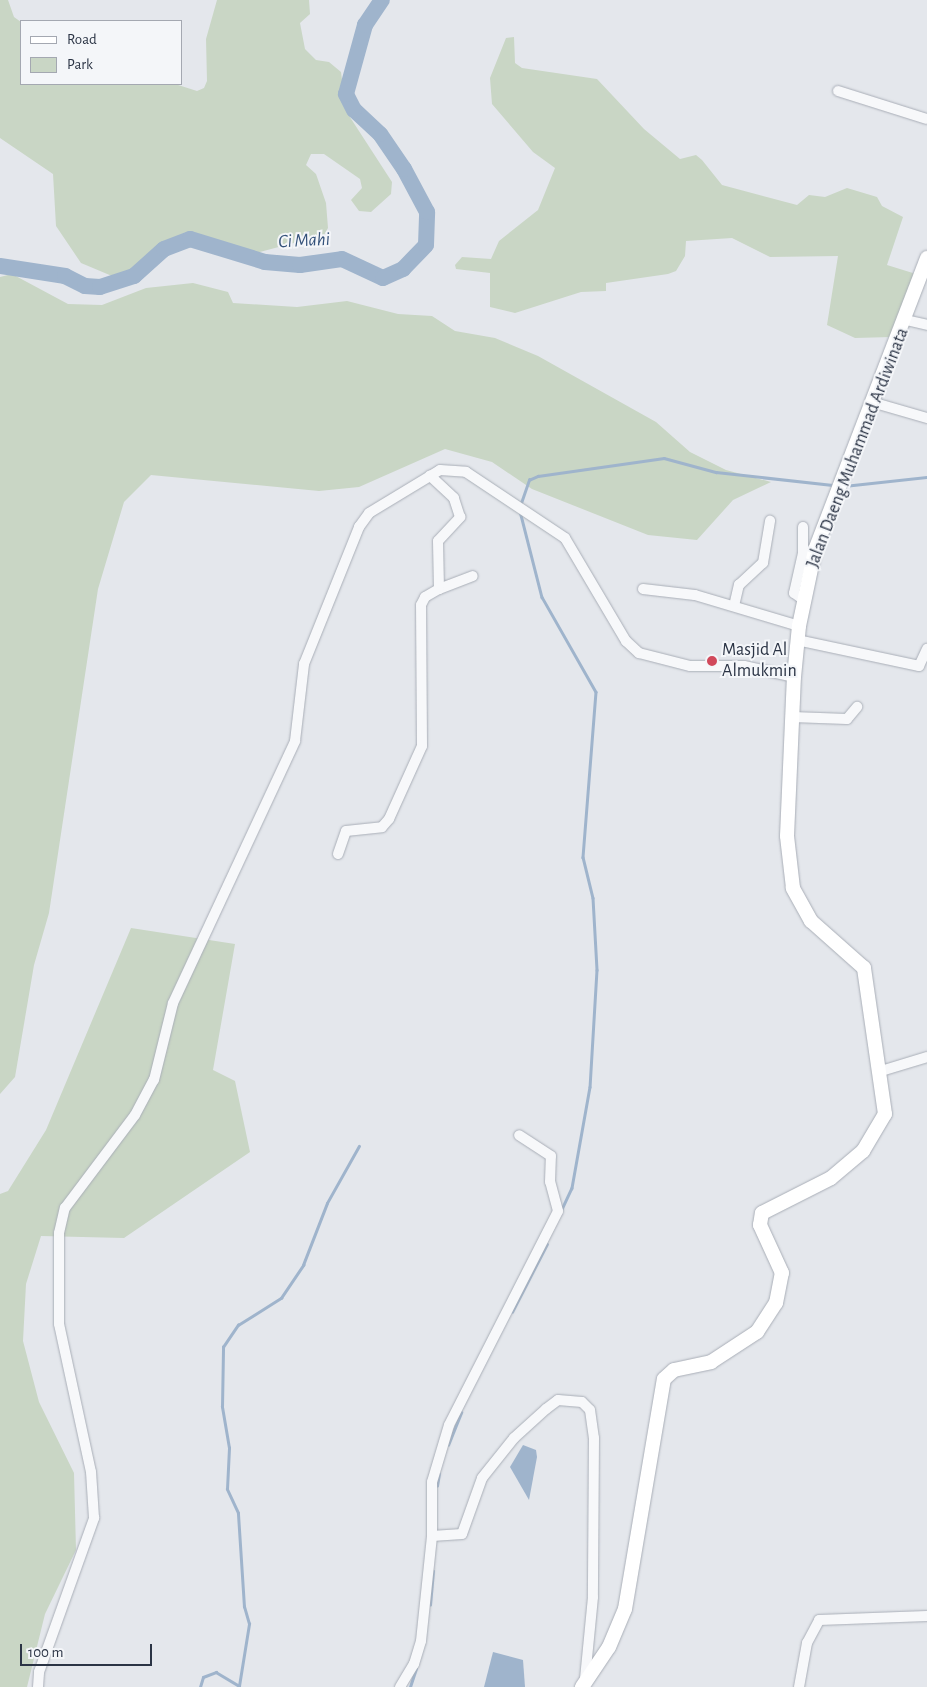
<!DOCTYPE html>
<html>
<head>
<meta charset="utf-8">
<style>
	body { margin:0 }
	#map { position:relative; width:927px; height:1687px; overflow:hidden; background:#e4e7ec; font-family:"Alegreya Sans",sans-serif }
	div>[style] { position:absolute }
	.green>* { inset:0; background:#c9d6c5 }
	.water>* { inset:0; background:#9fb4cc }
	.stream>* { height:2.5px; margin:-1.25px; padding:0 1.25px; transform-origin:1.25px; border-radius:1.25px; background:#9fb4cc }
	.river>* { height:16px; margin:-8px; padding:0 8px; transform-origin:8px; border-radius:8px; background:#9fb4cc }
	.roads { filter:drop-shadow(0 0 1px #a9aeb7) drop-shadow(0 0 1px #a9aeb7) }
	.street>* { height:10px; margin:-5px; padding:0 5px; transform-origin:5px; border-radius:5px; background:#f7f8fa }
	.secondary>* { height:14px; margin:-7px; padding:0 7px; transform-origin:7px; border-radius:7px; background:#fff }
	.dots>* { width:14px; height:14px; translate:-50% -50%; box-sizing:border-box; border:2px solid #f4f6f9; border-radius:50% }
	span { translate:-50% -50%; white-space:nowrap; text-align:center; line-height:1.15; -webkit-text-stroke:4px #f4f6f9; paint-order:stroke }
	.street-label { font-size:18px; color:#2b3445 }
	.poi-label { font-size:18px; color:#2b3445 }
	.left { translate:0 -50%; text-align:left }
	.water-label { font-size:19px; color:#34527a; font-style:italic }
	.legend { position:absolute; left:20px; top:20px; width:162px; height:65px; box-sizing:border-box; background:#f4f6f9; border:1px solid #a4a8b1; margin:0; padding:6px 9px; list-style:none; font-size:15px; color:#2b3445 }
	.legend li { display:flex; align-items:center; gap:10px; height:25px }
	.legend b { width:25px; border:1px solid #a4a8b1 }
	.scale { position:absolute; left:20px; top:1644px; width:132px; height:22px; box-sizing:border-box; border:2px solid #2b3445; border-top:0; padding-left:6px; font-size:15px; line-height:18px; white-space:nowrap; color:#2b3445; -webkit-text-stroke:4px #f4f6f9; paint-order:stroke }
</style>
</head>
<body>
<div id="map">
	<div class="green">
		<div style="clip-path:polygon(0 0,8px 0,14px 17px,21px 22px,21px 84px,175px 84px,197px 91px,204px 88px,207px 81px,206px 39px,217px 0,309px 0,310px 14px,300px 23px,305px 49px,316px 60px,329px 62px,341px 72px,346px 111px,392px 182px,391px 194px,371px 212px,359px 211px,351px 200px,362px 188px,360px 179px,324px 154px,311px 154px,306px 165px,316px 174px,326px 203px,328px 228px,324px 235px,256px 253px,226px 242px,163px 246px,130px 273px,112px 276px,81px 263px,56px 226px,53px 174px,0 138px)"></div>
		<div style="clip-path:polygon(514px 37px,515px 63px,522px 68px,597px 79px,644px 129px,680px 159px,696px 155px,702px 160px,722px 185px,797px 205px,809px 195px,825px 197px,847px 188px,877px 197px,882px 206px,903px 217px,887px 265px,916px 274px,891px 337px,855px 338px,827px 325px,838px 256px,770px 257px,732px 238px,686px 241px,685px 256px,676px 271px,668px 274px,606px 283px,606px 291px,581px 292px,515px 313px,490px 307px,490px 273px,456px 269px,455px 265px,462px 257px,491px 259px,499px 241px,538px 210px,555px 168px,533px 152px,492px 104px,490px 78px,506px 38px)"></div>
		<div style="clip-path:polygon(12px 274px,68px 304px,102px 305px,146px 288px,193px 283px,228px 292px,233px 303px,297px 307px,347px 301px,398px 314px,432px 316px,455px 331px,495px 338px,538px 356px,656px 422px,690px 452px,726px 470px,771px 482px,733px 500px,697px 540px,648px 535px,532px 489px,492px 462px,445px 449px,359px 487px,319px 491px,151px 475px,124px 502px,98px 589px,49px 913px,34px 965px,15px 1077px,0 1094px,0 277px)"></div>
		<div style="clip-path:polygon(131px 928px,235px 944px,213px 1070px,235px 1081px,250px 1152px,124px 1238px,41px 1236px,26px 1284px,23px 1341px,39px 1402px,74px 1473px,76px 1550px,45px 1614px,27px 1687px,0 1687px,0 1194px,8px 1191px,46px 1130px)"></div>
	</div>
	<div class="water">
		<div style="clip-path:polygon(523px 1445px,536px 1450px,537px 1457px,529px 1500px,510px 1467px)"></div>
		<div style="clip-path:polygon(493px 1652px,523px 1660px,525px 1687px,484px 1687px)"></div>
	</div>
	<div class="stream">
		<div style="left:844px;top:486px;width:83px;rotate:-6.2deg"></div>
		<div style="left:520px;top:506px;width:28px;rotate:-71deg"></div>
		<div style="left:529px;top:480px;width:10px;rotate:-24deg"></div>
		<div style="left:538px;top:476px;width:127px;rotate:-8.1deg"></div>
		<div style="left:664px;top:458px;width:54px;rotate:15.1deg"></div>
		<div style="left:716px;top:472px;width:117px;rotate:6.4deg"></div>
		<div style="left:520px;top:511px;width:89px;rotate:75.7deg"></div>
		<div style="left:542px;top:597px;width:109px;rotate:60.4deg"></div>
		<div style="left:596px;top:692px;width:166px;rotate:94.5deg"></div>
		<div style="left:583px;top:857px;width:42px;rotate:76.3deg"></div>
		<div style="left:593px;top:898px;width:72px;rotate:86.8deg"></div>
		<div style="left:597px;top:970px;width:117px;rotate:93.4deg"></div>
		<div style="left:590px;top:1087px;width:103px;rotate:100.1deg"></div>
		<div style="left:572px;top:1188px;width:23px;rotate:115deg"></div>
		<div style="left:512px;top:1312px;width:76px;rotate:-62.8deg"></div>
		<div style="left:448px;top:1445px;width:35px;rotate:-68deg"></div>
		<div style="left:437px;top:1486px;width:12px;rotate:-81deg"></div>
		<div style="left:430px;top:1605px;width:34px;rotate:-85deg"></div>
		<div style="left:200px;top:1687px;width:10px;rotate:-73deg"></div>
		<div style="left:203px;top:1677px;width:14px;rotate:-21deg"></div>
		<div style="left:216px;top:1672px;width:27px;rotate:31deg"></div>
		<div style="left:239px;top:1686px;width:63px;rotate:-80.8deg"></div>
		<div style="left:249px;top:1624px;width:18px;rotate:-106deg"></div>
		<div style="left:244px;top:1607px;width:94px;rotate:-93.7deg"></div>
		<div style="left:238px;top:1513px;width:26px;rotate:-115deg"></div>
		<div style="left:227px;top:1489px;width:41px;rotate:-87.2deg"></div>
		<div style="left:229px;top:1448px;width:42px;rotate:-99.7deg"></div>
		<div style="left:222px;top:1407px;width:60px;rotate:-89deg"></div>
		<div style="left:223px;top:1347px;width:27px;rotate:-56deg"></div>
		<div style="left:238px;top:1325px;width:51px;rotate:-32.1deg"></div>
		<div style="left:281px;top:1298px;width:40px;rotate:-56deg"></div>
		<div style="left:303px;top:1265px;width:66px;rotate:-68.8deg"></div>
		<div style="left:327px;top:1203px;width:65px;rotate:-60.7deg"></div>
		<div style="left:410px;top:1687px;width:19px;rotate:-72deg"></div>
	</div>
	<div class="river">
		<div style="left:0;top:266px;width:66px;rotate:8.7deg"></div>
		<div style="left:65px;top:276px;width:22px;rotate:27deg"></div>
		<div style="left:85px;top:286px;width:15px;rotate:4deg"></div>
		<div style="left:100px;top:287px;width:36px;rotate:-18deg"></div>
		<div style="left:134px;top:276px;width:40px;rotate:-42deg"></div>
		<div style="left:164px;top:249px;width:28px;rotate:-21deg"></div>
		<div style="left:190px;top:239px;width:78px;rotate:17deg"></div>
		<div style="left:265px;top:262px;width:35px;rotate:5deg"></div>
		<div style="left:300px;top:265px;width:42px;rotate:-8.1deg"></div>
		<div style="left:342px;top:259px;width:45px;rotate:24.9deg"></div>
		<div style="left:383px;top:278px;width:22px;rotate:-24deg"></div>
		<div style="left:403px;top:269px;width:33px;rotate:-46deg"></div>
		<div style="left:426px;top:245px;width:33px;rotate:-88deg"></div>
		<div style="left:427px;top:212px;width:49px;rotate:-118.1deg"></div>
		<div style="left:404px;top:169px;width:42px;rotate:-124.4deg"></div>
		<div style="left:380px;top:134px;width:35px;rotate:-137deg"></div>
		<div style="left:354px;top:110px;width:18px;rotate:-117deg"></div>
		<div style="left:346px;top:94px;width:72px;rotate:-74.6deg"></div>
		<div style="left:365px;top:25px;width:30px;rotate:-56deg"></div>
	</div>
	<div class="roads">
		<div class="street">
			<div style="left:838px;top:91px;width:93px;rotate:17.5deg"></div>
			<div style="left:906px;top:320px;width:22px;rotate:13deg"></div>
			<div style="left:875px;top:403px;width:54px;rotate:16.1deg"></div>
			<div style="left:803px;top:527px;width:26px;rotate:90deg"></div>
			<div style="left:803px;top:553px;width:41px;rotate:102.7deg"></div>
			<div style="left:794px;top:593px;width:12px;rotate:35deg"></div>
			<div style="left:439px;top:589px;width:36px;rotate:-21deg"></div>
			<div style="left:643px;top:589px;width:52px;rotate:6.6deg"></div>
			<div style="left:695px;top:595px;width:109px;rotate:16.6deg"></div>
			<div style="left:734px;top:606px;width:22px;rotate:-77deg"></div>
			<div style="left:739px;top:585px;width:33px;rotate:-43deg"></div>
			<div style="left:763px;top:563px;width:43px;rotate:-80.5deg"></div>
			<div style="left:797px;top:640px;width:125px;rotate:12deg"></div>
			<div style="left:919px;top:666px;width:19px;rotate:-65deg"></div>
			<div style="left:792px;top:717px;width:55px;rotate:2.1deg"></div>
			<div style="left:847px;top:719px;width:16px;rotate:-50deg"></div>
			<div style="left:338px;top:854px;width:24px;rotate:-71deg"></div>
			<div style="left:346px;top:831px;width:36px;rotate:-6deg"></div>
			<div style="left:382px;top:827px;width:11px;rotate:-49deg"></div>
			<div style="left:389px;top:819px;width:80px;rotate:-65.7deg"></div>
			<div style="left:422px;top:746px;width:141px;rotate:-90.4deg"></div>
			<div style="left:421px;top:605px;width:9px;rotate:-63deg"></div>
			<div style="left:425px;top:597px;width:16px;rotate:-30deg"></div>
			<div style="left:439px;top:589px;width:48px;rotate:-91.2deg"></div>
			<div style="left:438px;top:541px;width:33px;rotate:-47deg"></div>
			<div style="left:460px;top:517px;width:20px;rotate:-108deg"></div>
			<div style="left:454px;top:498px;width:33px;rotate:-137deg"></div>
			<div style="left:881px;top:1071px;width:48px;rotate:-16.9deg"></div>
			<div style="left:432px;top:1536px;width:30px;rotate:-4deg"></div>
			<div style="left:462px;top:1534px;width:59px;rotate:-70.3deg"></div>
			<div style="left:482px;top:1478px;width:51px;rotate:-51.3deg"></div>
			<div style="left:514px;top:1438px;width:43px;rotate:-42.2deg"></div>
			<div style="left:546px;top:1409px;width:15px;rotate:-37deg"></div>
			<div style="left:558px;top:1400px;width:24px;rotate:5deg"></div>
			<div style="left:582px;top:1402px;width:11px;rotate:45deg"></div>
			<div style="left:590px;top:1410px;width:28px;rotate:82deg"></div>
			<div style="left:594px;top:1438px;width:159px;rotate:90.4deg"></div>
			<div style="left:593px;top:1597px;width:81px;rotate:95.6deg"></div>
			<div style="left:38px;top:1687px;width:15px;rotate:-86deg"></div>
			<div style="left:39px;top:1672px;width:164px;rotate:-70.3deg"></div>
			<div style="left:94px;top:1518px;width:46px;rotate:-93.7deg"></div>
			<div style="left:91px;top:1472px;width:151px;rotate:-102.2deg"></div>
			<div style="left:59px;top:1324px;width:91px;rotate:-90deg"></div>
			<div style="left:59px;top:1233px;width:26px;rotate:-77deg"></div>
			<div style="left:65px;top:1208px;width:116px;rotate:-53deg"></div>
			<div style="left:135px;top:1115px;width:40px;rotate:-62deg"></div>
			<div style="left:154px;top:1080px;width:79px;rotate:-76.1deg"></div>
			<div style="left:173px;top:1003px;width:289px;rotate:-65deg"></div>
			<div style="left:295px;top:741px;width:78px;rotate:-83.3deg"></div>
			<div style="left:304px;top:664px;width:148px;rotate:-68.1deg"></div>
			<div style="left:359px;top:527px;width:17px;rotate:-54deg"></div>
			<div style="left:369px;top:513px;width:83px;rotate:-31.2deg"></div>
			<div style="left:440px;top:470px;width:26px;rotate:4deg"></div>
			<div style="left:466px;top:472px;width:119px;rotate:33.7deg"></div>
			<div style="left:565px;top:538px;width:120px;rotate:59.4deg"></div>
			<div style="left:626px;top:641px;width:18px;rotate:43deg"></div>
			<div style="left:639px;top:653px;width:53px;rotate:14.3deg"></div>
			<div style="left:690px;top:666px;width:54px"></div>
			<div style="left:744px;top:666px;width:51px;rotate:12.4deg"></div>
			<div style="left:400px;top:1687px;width:27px;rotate:-59deg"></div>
			<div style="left:414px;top:1664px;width:24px;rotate:-73deg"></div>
			<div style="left:421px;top:1641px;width:106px;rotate:-84deg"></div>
			<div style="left:432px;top:1536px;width:54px;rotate:-90deg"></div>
			<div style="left:432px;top:1482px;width:59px;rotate:-73.4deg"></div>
			<div style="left:449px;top:1425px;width:240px;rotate:-63deg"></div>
			<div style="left:558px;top:1211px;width:30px;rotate:-105deg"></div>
			<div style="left:550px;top:1182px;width:26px;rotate:-88deg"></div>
			<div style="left:551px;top:1156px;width:38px;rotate:-147deg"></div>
			<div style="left:799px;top:1687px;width:45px;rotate:-79.7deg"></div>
			<div style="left:807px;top:1643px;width:26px;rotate:-62deg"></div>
			<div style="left:819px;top:1620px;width:108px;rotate:-2.1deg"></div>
		</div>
		<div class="secondary">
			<div style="left:582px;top:1687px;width:48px;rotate:-56deg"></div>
			<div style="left:609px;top:1647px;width:41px;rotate:-67.2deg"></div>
			<div style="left:625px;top:1609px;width:233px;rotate:-80.4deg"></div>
			<div style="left:664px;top:1379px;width:13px;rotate:-42deg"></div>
			<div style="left:674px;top:1370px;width:38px;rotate:-12deg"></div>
			<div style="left:711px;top:1362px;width:55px;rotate:-33.1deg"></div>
			<div style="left:757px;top:1332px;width:35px;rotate:-57deg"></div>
			<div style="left:776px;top:1303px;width:31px;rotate:-79deg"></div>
			<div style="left:782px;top:1273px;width:53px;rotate:-114.6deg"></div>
			<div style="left:760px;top:1225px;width:12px;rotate:-81deg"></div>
			<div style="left:762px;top:1213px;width:77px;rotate:-26.9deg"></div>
			<div style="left:831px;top:1178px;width:42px;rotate:-40.2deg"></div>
			<div style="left:863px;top:1151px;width:43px;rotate:-59.3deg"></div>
			<div style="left:885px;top:1114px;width:148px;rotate:-98.2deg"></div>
			<div style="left:864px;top:968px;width:71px;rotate:-138.4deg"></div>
			<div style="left:811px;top:921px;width:38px;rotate:-119deg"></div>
			<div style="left:793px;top:888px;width:52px;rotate:-96.6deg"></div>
			<div style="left:787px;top:836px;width:159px;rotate:-87.5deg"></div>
			<div style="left:794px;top:677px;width:51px;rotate:-84.4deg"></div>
			<div style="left:799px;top:626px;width:78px;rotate:-78.1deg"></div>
			<div style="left:815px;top:550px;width:313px;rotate:-69deg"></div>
		</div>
	</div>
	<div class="dots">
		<div style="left:712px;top:661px;background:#d1495b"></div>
	</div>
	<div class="street-label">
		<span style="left:858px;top:448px;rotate:-69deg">Jalan Daeng Muhammad Ardiwinata</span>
	</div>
	<div class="poi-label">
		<span class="left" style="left:722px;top:661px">Masjid Al<br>Almukmin</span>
	</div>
	<div class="water-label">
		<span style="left:304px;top:241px;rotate:-3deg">Ci Mahi</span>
	</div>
	<ul class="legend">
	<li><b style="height:6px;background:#fff"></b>Road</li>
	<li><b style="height:14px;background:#c9d6c5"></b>Park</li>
	</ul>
	<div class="scale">100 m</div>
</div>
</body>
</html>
